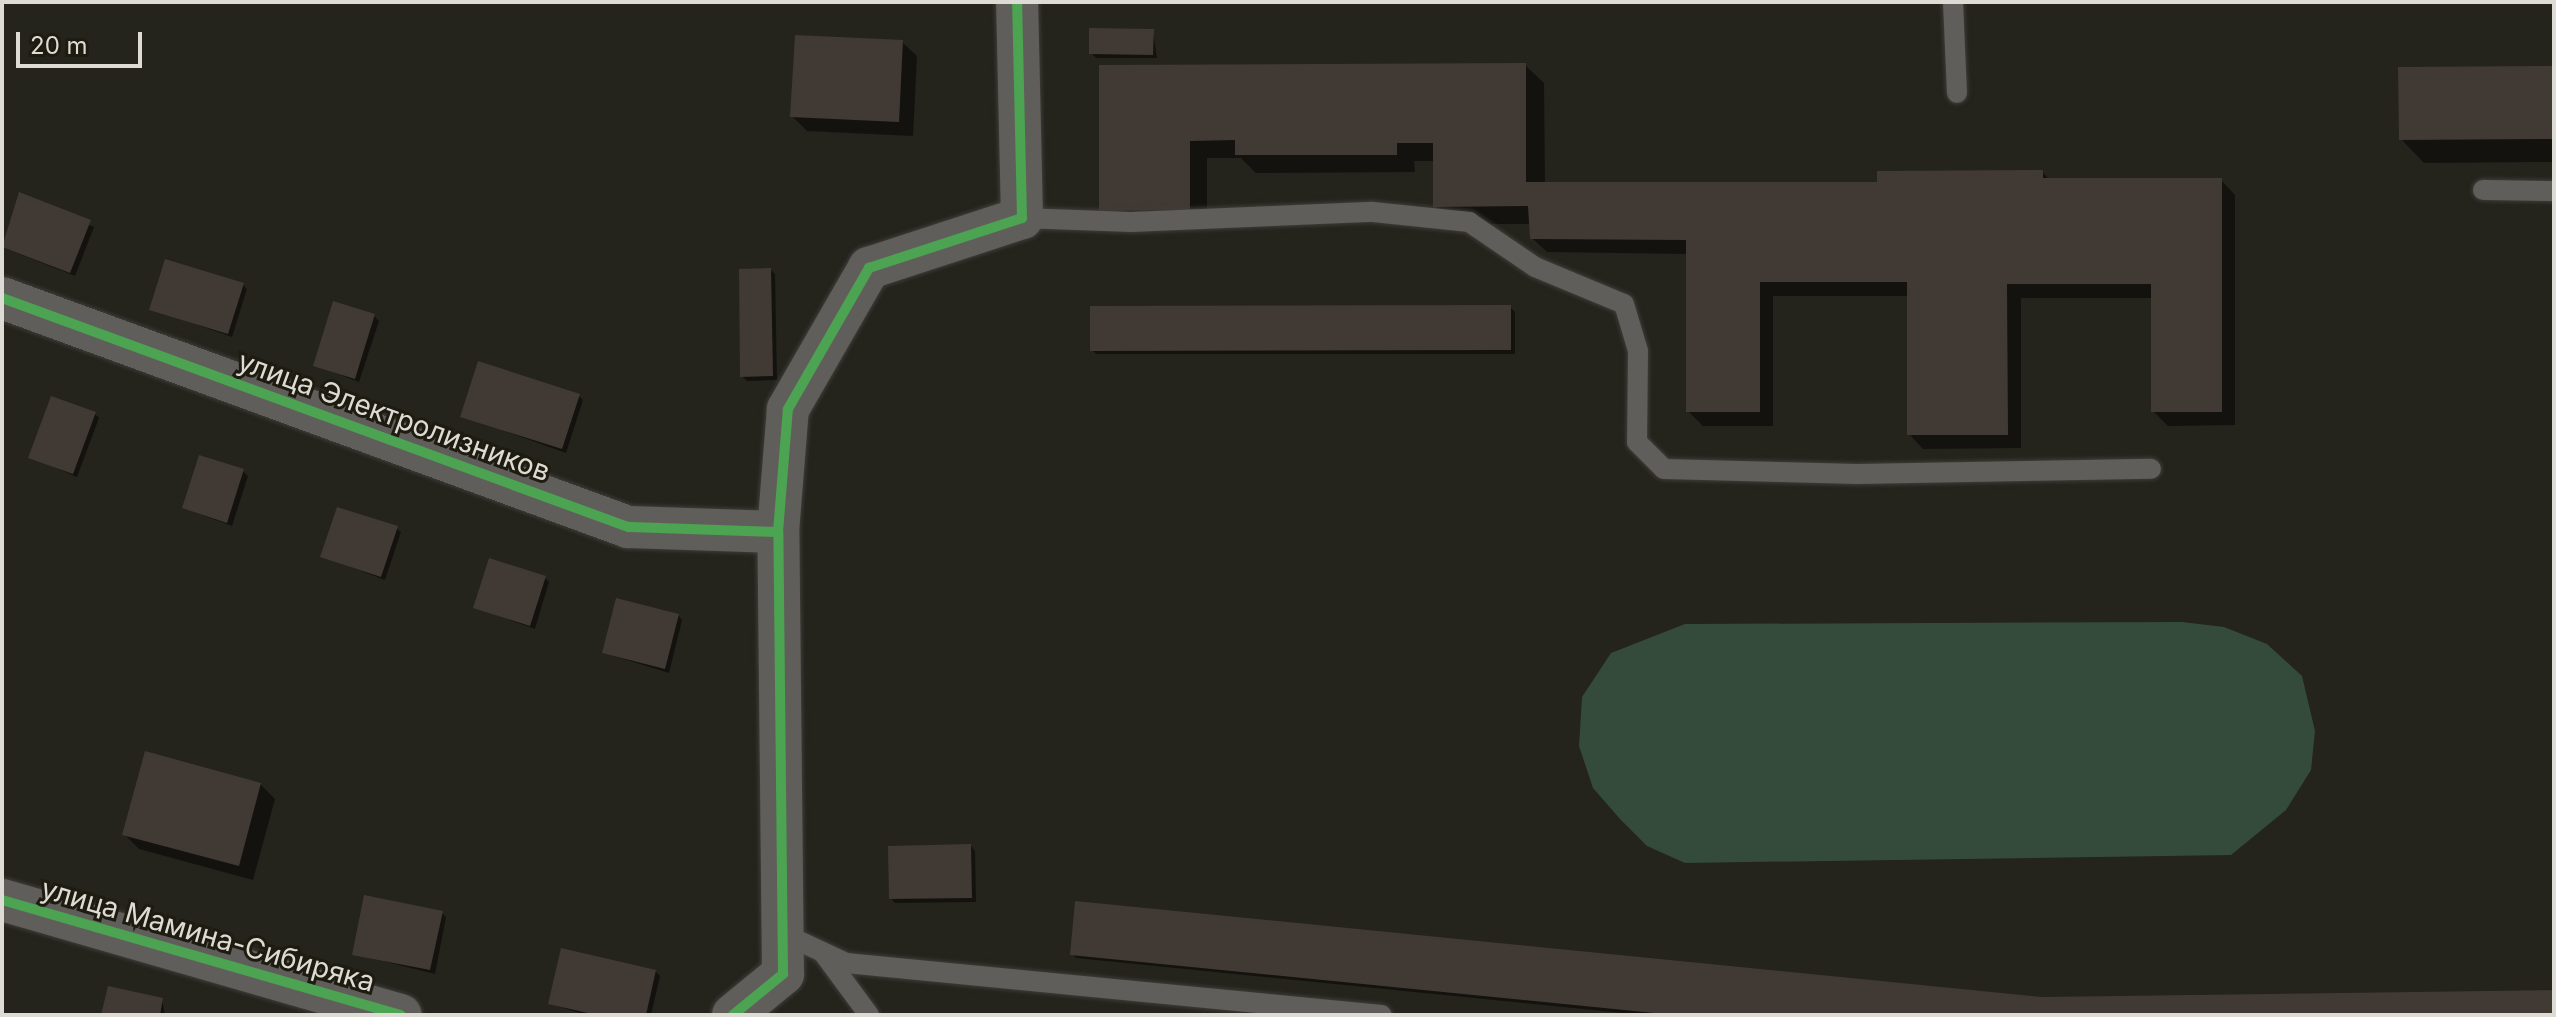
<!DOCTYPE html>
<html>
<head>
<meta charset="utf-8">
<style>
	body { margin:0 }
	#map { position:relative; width:2556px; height:1017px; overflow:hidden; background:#24231c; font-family:Inter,sans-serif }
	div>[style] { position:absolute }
	.green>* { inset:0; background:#344b3c }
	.shadow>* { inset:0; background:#0007 }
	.building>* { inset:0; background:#413a34 }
	.roads { filter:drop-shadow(0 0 2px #3f3d38) drop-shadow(0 0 2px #3f3d38) }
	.service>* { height:20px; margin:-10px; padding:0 10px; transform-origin:10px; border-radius:10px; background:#605e5a }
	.minor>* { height:42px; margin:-21px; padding:0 21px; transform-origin:21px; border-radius:21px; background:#605e5a }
	.cycleway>* { height:10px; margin:-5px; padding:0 5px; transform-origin:5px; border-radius:5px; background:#4ca352 }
	span { translate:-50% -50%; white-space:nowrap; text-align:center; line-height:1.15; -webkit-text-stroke:6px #1e1b10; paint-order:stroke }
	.street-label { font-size:28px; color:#dddbd4 }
	.frame { position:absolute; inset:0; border:4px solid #dddbd4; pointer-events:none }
	.scale { position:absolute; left:16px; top:32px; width:126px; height:36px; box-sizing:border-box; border:4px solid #dddbd4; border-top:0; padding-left:10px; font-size:24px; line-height:28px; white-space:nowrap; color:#dddbd4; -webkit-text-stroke:6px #1e1b10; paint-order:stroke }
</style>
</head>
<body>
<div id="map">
	<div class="green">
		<div style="clip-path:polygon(2182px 622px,2224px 627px,2267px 644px,2302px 676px,2315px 731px,2311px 770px,2286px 810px,2231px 855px,1685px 863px,1647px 846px,1620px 819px,1593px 788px,1579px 746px,1582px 697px,1611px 653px,1685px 624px)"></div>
	</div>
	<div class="shadow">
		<div style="clip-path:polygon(1153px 31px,1157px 58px,1096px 58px,1091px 53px)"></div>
		<div style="clip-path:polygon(902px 42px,917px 56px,913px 136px,807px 131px,792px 116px)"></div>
		<div style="clip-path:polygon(1525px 65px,1544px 83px,1545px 184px,1879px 184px,2042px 172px,2050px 180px,2221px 180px,2235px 195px,2235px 425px,2168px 426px,2153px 411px,2153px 298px,2021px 298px,2021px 448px,1923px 449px,1909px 434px,1909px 296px,1773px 296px,1773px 426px,1703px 426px,1688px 411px,1688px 254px,1547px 252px,1532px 238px,1531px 224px,1454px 224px,1435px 206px,1435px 161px,1414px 161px,1415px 172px,1256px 173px,1241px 158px,1207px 158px,1207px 228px,1120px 228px,1101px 210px,1101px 67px)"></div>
		<div style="clip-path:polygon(2554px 68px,2554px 162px,2424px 163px,2401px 139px)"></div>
		<div style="clip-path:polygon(20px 194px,94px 227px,75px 276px,2px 247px)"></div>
		<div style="clip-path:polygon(771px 270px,775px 274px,777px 380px,747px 381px,742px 376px)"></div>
		<div style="clip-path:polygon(242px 284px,247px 289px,232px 337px,152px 309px)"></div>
		<div style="clip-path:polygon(1510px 307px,1515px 312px,1515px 354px,1096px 354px,1092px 350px)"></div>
		<div style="clip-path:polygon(374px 316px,379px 321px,359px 382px,315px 365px)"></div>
		<div style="clip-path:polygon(579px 396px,583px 400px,566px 453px,463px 416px)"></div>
		<div style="clip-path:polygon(95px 414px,99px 418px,77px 477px,30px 457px)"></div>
		<div style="clip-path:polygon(243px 471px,248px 476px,232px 526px,184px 508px)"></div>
		<div style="clip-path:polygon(396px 528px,401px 532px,385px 580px,322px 556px)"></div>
		<div style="clip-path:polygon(545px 578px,549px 582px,535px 629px,476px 608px)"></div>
		<div style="clip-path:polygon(678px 615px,682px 620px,669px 673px,604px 653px)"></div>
		<div style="clip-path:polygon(260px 784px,275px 799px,253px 880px,139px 849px,125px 835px)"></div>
		<div style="clip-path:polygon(971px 846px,975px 851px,976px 902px,895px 903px,891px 898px)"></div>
		<div style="clip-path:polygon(442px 913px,446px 917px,435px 974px,354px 954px)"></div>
		<div style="clip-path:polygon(1072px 954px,2042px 999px,2554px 992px,2554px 1015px,1642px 1015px,1076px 958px)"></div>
		<div style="clip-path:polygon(655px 971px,660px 976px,651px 1015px,586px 1015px,551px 1004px)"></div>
		<div style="clip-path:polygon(162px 999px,165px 1015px,104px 1015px)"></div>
	</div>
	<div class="building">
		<div style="clip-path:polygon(1089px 28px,1154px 29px,1153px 55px,1089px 54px)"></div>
		<div style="clip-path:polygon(795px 35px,903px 40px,899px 122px,790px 117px)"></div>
		<div style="clip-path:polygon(1526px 63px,1526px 182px,1877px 182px,1877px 171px,2043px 170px,2043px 178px,2222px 178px,2222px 412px,2151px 412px,2151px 284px,2007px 284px,2008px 435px,1907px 435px,1907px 282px,1760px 282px,1760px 412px,1686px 412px,1686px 240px,1530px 239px,1528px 206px,1433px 207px,1433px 143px,1397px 143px,1397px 155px,1235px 155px,1235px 140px,1190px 141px,1190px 210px,1099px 211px,1099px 65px)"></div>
		<div style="clip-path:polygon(2554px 66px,2554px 139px,2399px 140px,2398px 67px)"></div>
		<div style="clip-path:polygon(19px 192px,91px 220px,70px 273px,2px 247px)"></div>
		<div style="clip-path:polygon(165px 259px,244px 283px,228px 334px,149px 310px)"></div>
		<div style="clip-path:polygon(771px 268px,773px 376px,740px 377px,739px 269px)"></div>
		<div style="clip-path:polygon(333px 301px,375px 314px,355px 379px,313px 366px)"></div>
		<div style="clip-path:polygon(1511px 305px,1511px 350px,1090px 351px,1090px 306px)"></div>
		<div style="clip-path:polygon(478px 361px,580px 394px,562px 449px,460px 417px)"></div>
		<div style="clip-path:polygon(51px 396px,96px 412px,73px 474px,28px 458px)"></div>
		<div style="clip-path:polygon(199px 455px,244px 469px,227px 523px,182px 508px)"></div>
		<div style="clip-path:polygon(337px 507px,398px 526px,381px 577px,320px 557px)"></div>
		<div style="clip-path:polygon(489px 558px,546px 576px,530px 626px,473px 608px)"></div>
		<div style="clip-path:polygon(616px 598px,679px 614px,665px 669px,602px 653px)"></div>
		<div style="clip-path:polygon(145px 751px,261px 783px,239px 866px,122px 835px)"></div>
		<div style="clip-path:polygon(971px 844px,972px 898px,889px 899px,888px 846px)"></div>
		<div style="clip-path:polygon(364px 895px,443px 911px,430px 970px,352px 955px)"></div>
		<div style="clip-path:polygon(1075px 901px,2042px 997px,2554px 990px,2554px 1015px,1674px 1015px,1070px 955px)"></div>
		<div style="clip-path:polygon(561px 948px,656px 970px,646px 1015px,597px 1015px,548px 1004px)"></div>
		<div style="clip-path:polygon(108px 986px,163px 998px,160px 1015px,101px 1015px)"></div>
	</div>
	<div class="roads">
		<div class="service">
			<div style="left:1953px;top:2px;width:91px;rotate:87.5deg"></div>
			<div style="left:2483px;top:190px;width:71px;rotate:0.8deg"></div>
			<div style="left:1022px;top:218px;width:109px;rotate:2.1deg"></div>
			<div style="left:1131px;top:222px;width:242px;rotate:-2.4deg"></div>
			<div style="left:1373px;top:212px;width:97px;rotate:5.9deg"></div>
			<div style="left:1469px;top:222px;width:80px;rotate:34.3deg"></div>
			<div style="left:1535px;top:267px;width:96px;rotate:22.6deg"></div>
			<div style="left:1624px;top:304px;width:49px;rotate:73.4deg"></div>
			<div style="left:1638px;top:351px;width:91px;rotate:90.6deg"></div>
			<div style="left:1637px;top:442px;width:38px;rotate:45deg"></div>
			<div style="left:1664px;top:469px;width:193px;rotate:1.5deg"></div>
			<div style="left:1857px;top:474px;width:294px;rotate:-1deg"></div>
			<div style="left:782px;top:933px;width:71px;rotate:25.1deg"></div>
			<div style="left:846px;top:963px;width:538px;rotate:5.55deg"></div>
			<div style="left:824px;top:954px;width:76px;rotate:53.6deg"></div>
		</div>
		<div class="minor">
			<div style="left:2px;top:298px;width:667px;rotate:20.09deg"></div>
			<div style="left:628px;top:527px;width:150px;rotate:1.9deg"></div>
			<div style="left:2px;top:900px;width:415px;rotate:16.1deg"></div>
			<div style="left:733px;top:1015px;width:65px;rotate:-39.4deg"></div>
			<div style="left:783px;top:974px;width:442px;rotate:-90.6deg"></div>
			<div style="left:778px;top:532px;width:123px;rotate:-85.4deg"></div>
			<div style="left:788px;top:409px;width:163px;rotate:-60.1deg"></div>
			<div style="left:869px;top:268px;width:161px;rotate:-18.1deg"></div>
			<div style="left:1022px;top:218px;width:216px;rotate:-91.3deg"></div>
		</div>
	</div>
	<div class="cycleway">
		<div style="left:2px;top:298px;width:667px;rotate:20.09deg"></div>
		<div style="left:628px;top:527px;width:150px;rotate:1.9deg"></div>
		<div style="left:2px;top:900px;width:415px;rotate:16.1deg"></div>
		<div style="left:733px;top:1015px;width:65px;rotate:-39.4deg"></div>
		<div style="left:783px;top:974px;width:442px;rotate:-90.6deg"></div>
		<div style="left:778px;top:532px;width:123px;rotate:-85.4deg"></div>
		<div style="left:788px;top:409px;width:163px;rotate:-60.1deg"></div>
		<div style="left:869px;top:268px;width:161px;rotate:-18.1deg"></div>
		<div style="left:1022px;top:218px;width:216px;rotate:-91.3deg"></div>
	</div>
	<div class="street-label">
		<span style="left:394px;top:416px;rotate:20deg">улица Электролизников</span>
		<span style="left:208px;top:935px;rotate:16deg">улица Мамина-Сибиряка</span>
	</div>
	<div class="frame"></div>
	<div class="scale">20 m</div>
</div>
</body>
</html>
